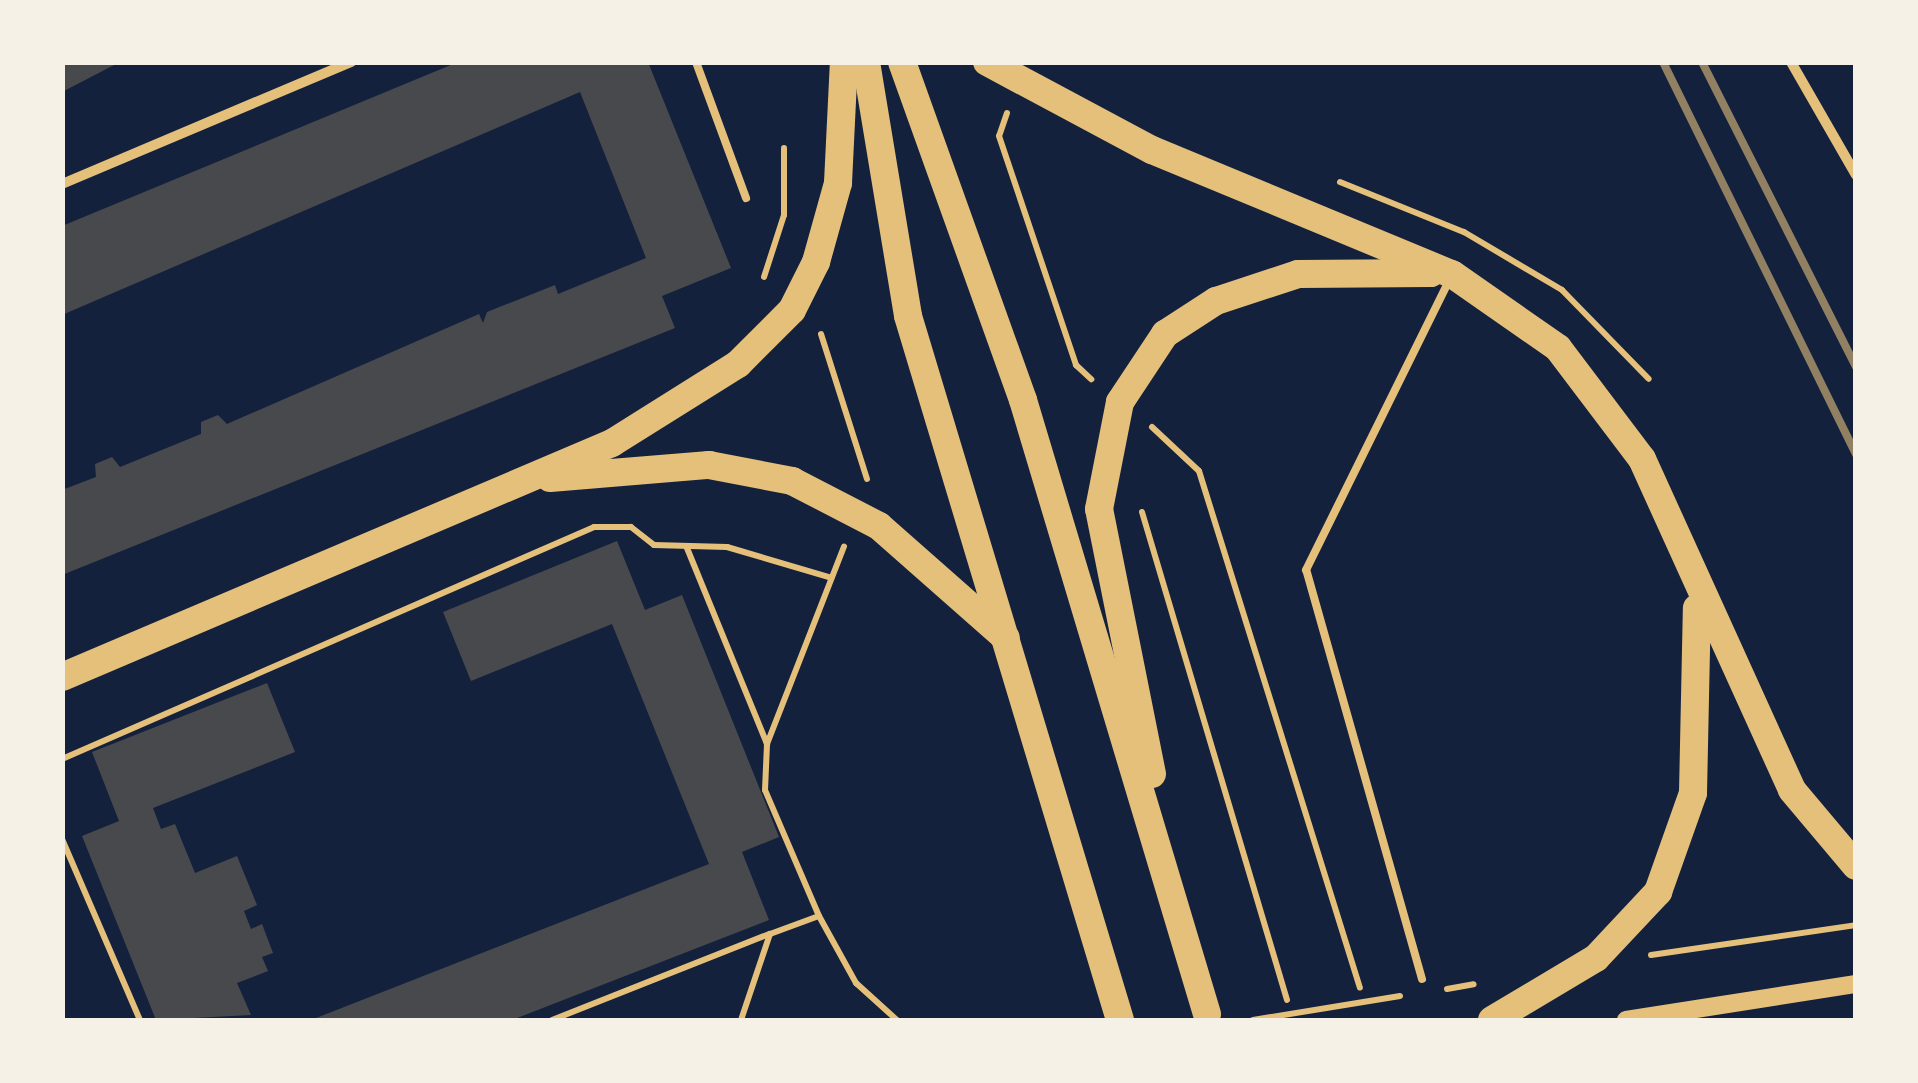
<!DOCTYPE html>
<html>
<head>
<meta charset="utf-8">
<style>
	body { margin:0 }
	#map { position:relative; width:1918px; height:1083px; overflow:hidden; background:#14213d; font-family:Figtree,sans-serif }
	div>[style] { position:absolute }
	.building>* { inset:0; background:#48494c }
	.path>* { height:6px; margin:-3px; padding:0 3px; transform-origin:3px; border-radius:3px; background:#e5c07b }
	.service>* { height:8px; margin:-4px; padding:0 4px; transform-origin:4px; border-radius:4px; background:#e5c07b }
	.minor>* { height:10px; margin:-5px; padding:0 5px; transform-origin:5px; border-radius:5px; background:#e5c07b }
	.tertiary>* { height:18px; margin:-9px; padding:0 9px; transform-origin:9px; border-radius:9px; background:#e5c07b }
	.trunk>* { height:28px; margin:-14px; padding:0 14px; transform-origin:14px; border-radius:14px; background:#e5c07b }
	.rail>* { height:8px; margin:-4px; padding:0 4px; transform-origin:4px; border-radius:4px; background:#918062 }
	span { translate:-50% -50%; white-space:nowrap; text-align:center; line-height:1.15; -webkit-text-stroke:10px #f6f1e7; paint-order:stroke }
	.frame { position:absolute; inset:0; border:65px solid #f6f1e7; pointer-events:none }
</style>
</head>
<body>
<div id="map">
	<div class="building">
		<div style="clip-path:polygon(62px 62px,120px 62px,62px 92px)"></div>
		<div style="clip-path:polygon(458px 62px,648px 62px,731px 268px,662px 296px,675px 328px,62px 575px,62px 490px,96px 477px,95px 464px,112px 457px,120px 467px,201px 434px,201px 422px,218px 415px,227px 424px,479px 314px,483px 323px,487px 312px,555px 285px,558px 294px,646px 258px,580px 92px,62px 315px,62px 226px)"></div>
		<div style="clip-path:polygon(617px 541px,645px 610px,682px 595px,779px 837px,742px 852px,769px 920px,512px 1020px,311px 1020px,709px 864px,612px 624px,471px 681px,443px 612px)"></div>
		<div style="clip-path:polygon(267px 683px,295px 752px,153px 808px,161px 829px,175px 824px,195px 873px,237px 856px,257px 905px,244px 911px,251px 929px,262px 924px,273px 953px,262px 957px,268px 971px,237px 983px,251px 1015px,156px 1020px,82px 836px,119px 821px,92px 752px)"></div>
	</div>
	<div class="path">
		<div style="left:1007px;top:113px;width:24px;rotate:109deg"></div>
		<div style="left:999px;top:136px;width:242px;rotate:71.4deg"></div>
		<div style="left:1076px;top:365px;width:21px;rotate:43deg"></div>
		<div style="left:1340px;top:182px;width:134px;rotate:22deg"></div>
		<div style="left:1464px;top:232px;width:114px;rotate:30.6deg"></div>
		<div style="left:1562px;top:290px;width:124px;rotate:45.7deg"></div>
		<div style="left:764px;top:277px;width:65px;rotate:-72.1deg"></div>
		<div style="left:784px;top:215px;width:67px;rotate:-90deg"></div>
		<div style="left:821px;top:334px;width:152px;rotate:72.4deg"></div>
		<div style="left:1152px;top:427px;width:64px;rotate:43.1deg"></div>
		<div style="left:1199px;top:471px;width:541px;rotate:72.7deg"></div>
		<div style="left:1142px;top:512px;width:509px;rotate:73.45deg"></div>
		<div style="left:687px;top:548px;width:212px;rotate:67.8deg"></div>
		<div style="left:62px;top:759px;width:580px;rotate:-23.56deg"></div>
		<div style="left:594px;top:527px;width:37px"></div>
		<div style="left:631px;top:527px;width:29px;rotate:38deg"></div>
		<div style="left:654px;top:545px;width:73px;rotate:1.6deg"></div>
		<div style="left:727px;top:547px;width:109px;rotate:16.4deg"></div>
		<div style="left:62px;top:839px;width:197px;rotate:66.7deg"></div>
		<div style="left:819px;top:916px;width:77px;rotate:61.1deg"></div>
		<div style="left:856px;top:983px;width:55px;rotate:42.1deg"></div>
		<div style="left:1651px;top:955px;width:207px;rotate:-8.3deg"></div>
		<div style="left:1447px;top:989px;width:27px;rotate:-10deg"></div>
		<div style="left:552px;top:1020px;width:233px;rotate:-21.6deg"></div>
		<div style="left:741px;top:1020px;width:91px;rotate:-71.4deg"></div>
		<div style="left:770px;top:934px;width:52px;rotate:-20.2deg"></div>
		<div style="left:819px;top:916px;width:137px;rotate:-113.2deg"></div>
		<div style="left:765px;top:790px;width:46px;rotate:-87.5deg"></div>
		<div style="left:767px;top:744px;width:212px;rotate:-68.7deg"></div>
		<div style="left:1253px;top:1020px;width:149px;rotate:-9.3deg"></div>
	</div>
	<div class="service">
		<div style="left:696px;top:62px;width:145px;rotate:69.8deg"></div>
		<div style="left:1422px;top:979px;width:425px;rotate:-105.8deg"></div>
		<div style="left:1306px;top:570px;width:326px;rotate:-63.7deg"></div>
	</div>
	<div class="minor">
		<div style="left:1791px;top:62px;width:130px;rotate:60.1deg"></div>
		<div style="left:62px;top:184px;width:314px;rotate:-22.9deg"></div>
	</div>
	<div class="tertiary">
		<div style="left:1626px;top:1020px;width:233px;rotate:-8.9deg"></div>
	</div>
	<div class="trunk">
		<div style="left:866px;top:62px;width:257px;rotate:80.6deg"></div>
		<div style="left:908px;top:316px;width:735px;rotate:73.24deg"></div>
		<div style="left:902px;top:62px;width:359px;rotate:70.3deg"></div>
		<div style="left:1023px;top:400px;width:641px;rotate:73.32deg"></div>
		<div style="left:987px;top:62px;width:187px;rotate:28.1deg"></div>
		<div style="left:1152px;top:150px;width:325px;rotate:22.5deg"></div>
		<div style="left:1452px;top:274px;width:129px;rotate:34.9deg"></div>
		<div style="left:1558px;top:348px;width:139px;rotate:52.9deg"></div>
		<div style="left:1642px;top:459px;width:363px;rotate:65.6deg"></div>
		<div style="left:1792px;top:790px;width:99px;rotate:49.9deg"></div>
		<div style="left:550px;top:478px;width:160px;rotate:-4.7deg"></div>
		<div style="left:709px;top:465px;width:85px;rotate:10.9deg"></div>
		<div style="left:792px;top:481px;width:98px;rotate:27.3deg"></div>
		<div style="left:879px;top:526px;width:169px;rotate:41.4deg"></div>
		<div style="left:62px;top:677px;width:598px;rotate:-23.05deg"></div>
		<div style="left:612px;top:443px;width:149px;rotate:-32.1deg"></div>
		<div style="left:738px;top:364px;width:76px;rotate:-45deg"></div>
		<div style="left:792px;top:310px;width:54px;rotate:-63.4deg"></div>
		<div style="left:816px;top:262px;width:82px;rotate:-74.4deg"></div>
		<div style="left:838px;top:183px;width:121px;rotate:-87.2deg"></div>
		<div style="left:1152px;top:774px;width:270px;rotate:-101.3deg"></div>
		<div style="left:1099px;top:509px;width:109px;rotate:-78.9deg"></div>
		<div style="left:1120px;top:402px;width:82px;rotate:-56.5deg"></div>
		<div style="left:1165px;top:334px;width:61px;rotate:-32.9deg"></div>
		<div style="left:1216px;top:301px;width:86px;rotate:-18.2deg"></div>
		<div style="left:1298px;top:274px;width:133px;rotate:-0.4deg"></div>
		<div style="left:1492px;top:1020px;width:121px;rotate:-30.8deg"></div>
		<div style="left:1596px;top:958px;width:91px;rotate:-46.8deg"></div>
		<div style="left:1658px;top:892px;width:105px;rotate:-70.5deg"></div>
		<div style="left:1693px;top:793px;width:185px;rotate:-88.8deg"></div>
	</div>
	<div class="rail">
		<div style="left:1663px;top:62px;width:438px;rotate:63.8deg"></div>
		<div style="left:1702px;top:62px;width:342px;rotate:63.2deg"></div>
	</div>
	<div class="frame"></div>
</div>
</body>
</html>
